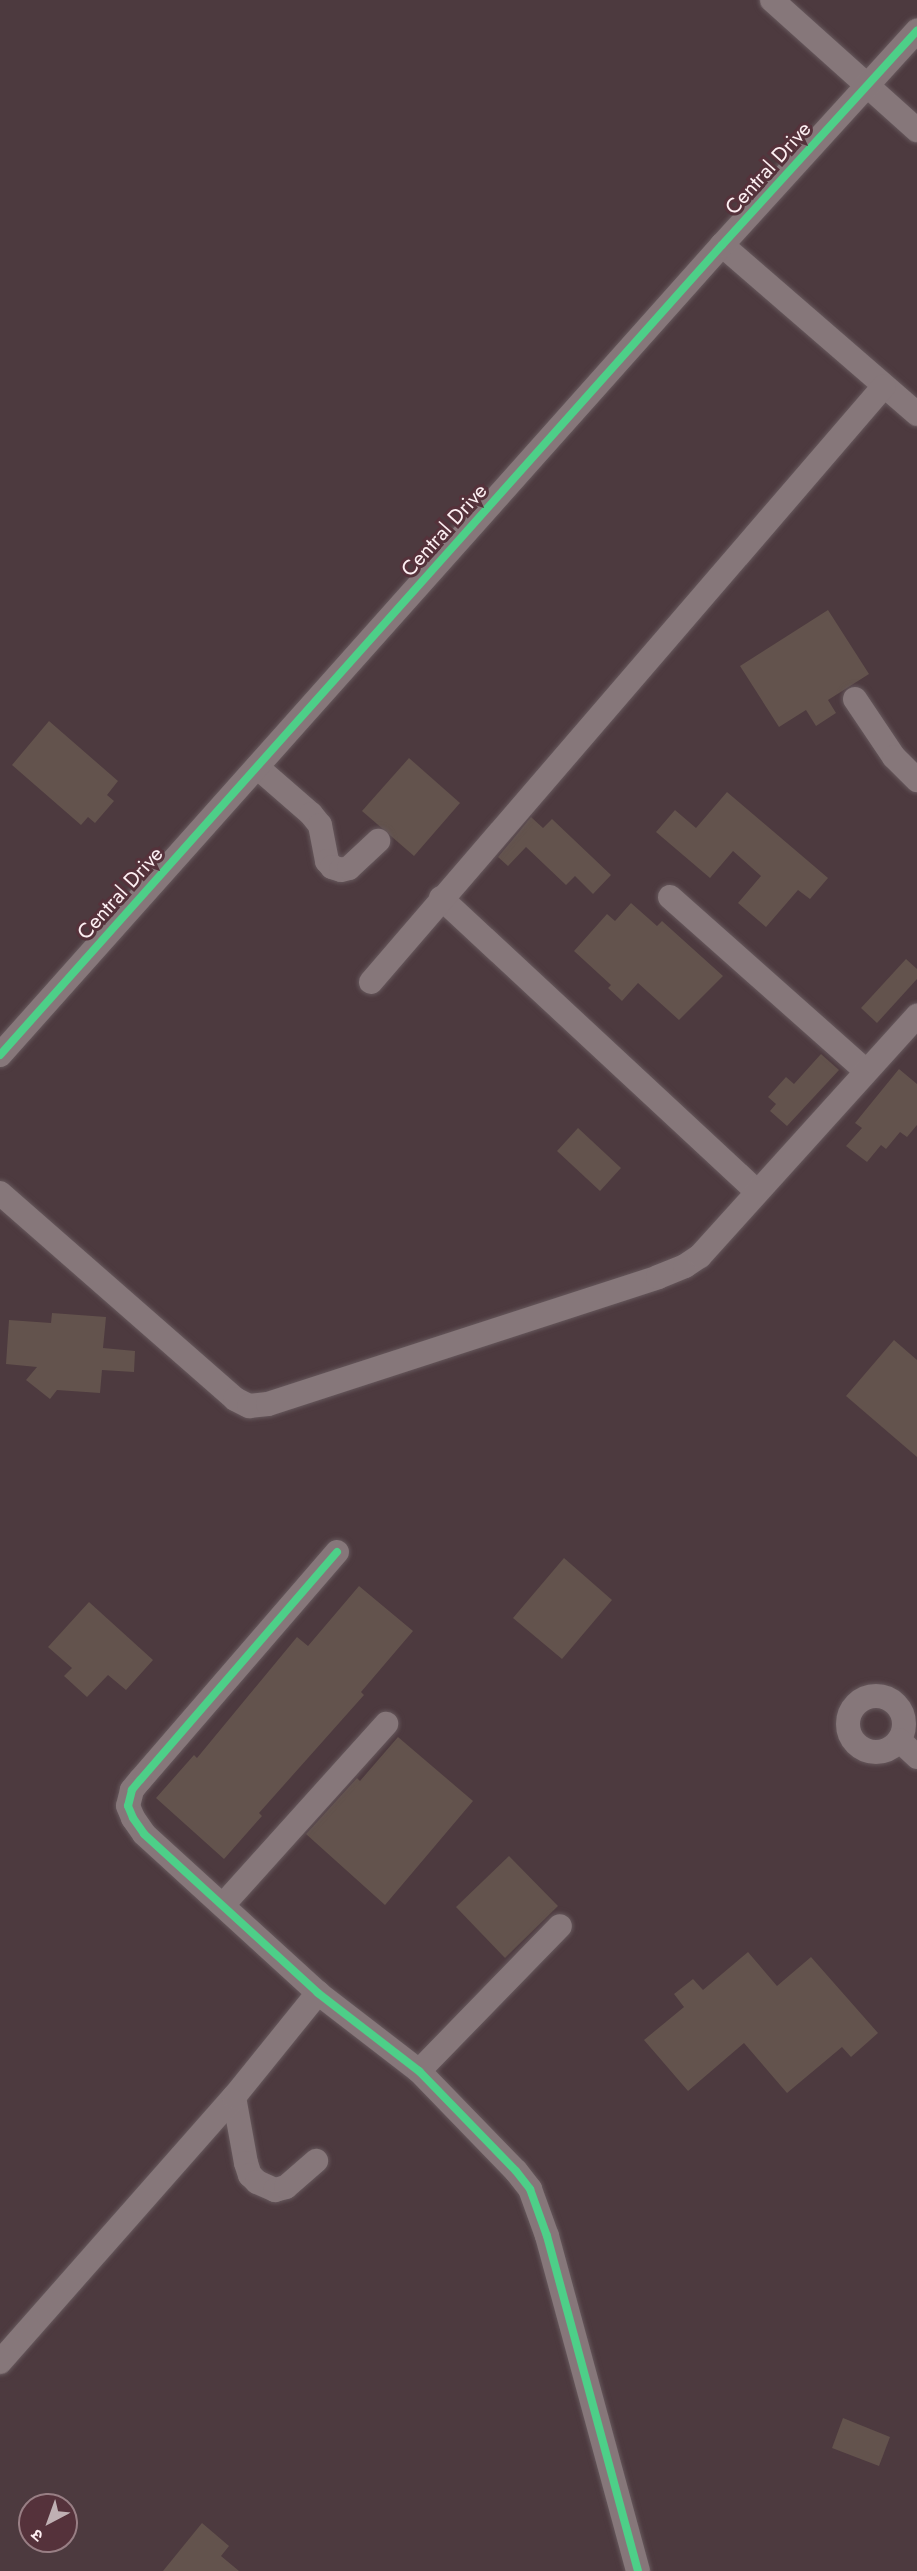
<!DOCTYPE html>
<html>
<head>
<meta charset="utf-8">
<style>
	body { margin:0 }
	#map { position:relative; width:917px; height:2571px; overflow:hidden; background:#4d3a3f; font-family:Jost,"Noto Sans Devanagari",sans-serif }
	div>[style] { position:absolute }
	.building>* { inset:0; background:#63534d }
	.roads { filter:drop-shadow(0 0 2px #66585c) drop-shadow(0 0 2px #66585c) }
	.street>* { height:24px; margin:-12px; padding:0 12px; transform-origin:12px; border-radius:12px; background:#86777a }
	.street>.ring { margin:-12px; padding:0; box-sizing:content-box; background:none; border:24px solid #86777a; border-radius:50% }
	.cycleway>* { height:8px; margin:-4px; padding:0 4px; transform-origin:4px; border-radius:4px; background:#4dcf88 }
	span { translate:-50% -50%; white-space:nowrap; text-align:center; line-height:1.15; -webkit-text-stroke:6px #55323b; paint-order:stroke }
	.street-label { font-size:21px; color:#fdeff2 }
	.north { position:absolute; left:18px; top:2493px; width:60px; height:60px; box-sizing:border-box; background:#55323b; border:2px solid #987e84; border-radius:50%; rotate:221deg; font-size:16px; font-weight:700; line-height:24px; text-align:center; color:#fdeff2 }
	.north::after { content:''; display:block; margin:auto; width:21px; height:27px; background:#bfb0b3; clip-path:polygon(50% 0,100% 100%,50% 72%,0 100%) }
</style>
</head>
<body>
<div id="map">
	<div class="building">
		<div style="clip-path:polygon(828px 610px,869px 674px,828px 700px,836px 713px,816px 726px,806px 710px,779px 727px,740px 666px)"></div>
		<div style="clip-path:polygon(49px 721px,118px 781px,107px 795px,114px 801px,95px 823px,88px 817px,81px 825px,12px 765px)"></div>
		<div style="clip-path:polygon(409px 758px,460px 803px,414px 856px,362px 811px)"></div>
		<div style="clip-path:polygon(727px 792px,828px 878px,810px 899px,798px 890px,766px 927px,738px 903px,761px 876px,733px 851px,710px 878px,656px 832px,675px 810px,696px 828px)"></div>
		<div style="clip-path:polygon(531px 817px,543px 828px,552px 819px,611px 875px,593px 894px,575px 876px,566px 885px,526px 847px,508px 866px,498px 857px)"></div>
		<div style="clip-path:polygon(631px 903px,657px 926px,662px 921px,723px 976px,679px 1020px,638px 983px,622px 1001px,608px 988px,611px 985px,574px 951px,607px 914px,615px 921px)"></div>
		<div style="clip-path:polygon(906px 959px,917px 969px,917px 979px,877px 1023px,861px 1008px)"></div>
		<div style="clip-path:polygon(821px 1054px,839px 1070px,787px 1126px,770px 1111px,776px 1104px,768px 1097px,786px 1077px,794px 1084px)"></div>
		<div style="clip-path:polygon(899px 1069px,917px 1084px,917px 1125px,907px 1137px,900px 1132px,886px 1149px,881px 1145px,867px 1162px,846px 1146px,862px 1128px,855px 1123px)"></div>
		<div style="clip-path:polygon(578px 1128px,621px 1168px,600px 1191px,557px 1151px)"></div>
		<div style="clip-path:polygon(52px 1313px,106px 1317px,103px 1348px,135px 1351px,134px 1372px,102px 1370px,100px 1393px,57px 1390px,50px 1399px,26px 1380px,37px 1367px,6px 1364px,9px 1320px,51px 1323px)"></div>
		<div style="clip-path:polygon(894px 1340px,917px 1360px,917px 1457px,846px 1396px)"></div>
		<div style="clip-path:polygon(564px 1558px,612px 1600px,562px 1659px,513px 1618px)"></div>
		<div style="clip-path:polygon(359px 1586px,413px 1631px,361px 1692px,364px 1695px,259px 1813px,262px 1816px,224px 1859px,156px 1798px,194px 1755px,197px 1758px,297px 1637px,308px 1646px)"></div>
		<div style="clip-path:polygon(89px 1602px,153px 1660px,126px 1690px,108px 1675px,87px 1697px,64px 1676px,72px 1668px,48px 1647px)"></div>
		<div style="clip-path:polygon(398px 1737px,473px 1801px,385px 1905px,306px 1834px,357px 1778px,360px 1781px)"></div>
		<div style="clip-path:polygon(509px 1856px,558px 1906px,505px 1958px,456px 1907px)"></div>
		<div style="clip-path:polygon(748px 1952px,777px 1986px,811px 1957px,878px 2033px,851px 2057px,842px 2047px,787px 2093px,744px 2043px,688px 2091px,644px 2040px,684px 2007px,674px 1994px,693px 1979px,703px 1990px)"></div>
		<div style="clip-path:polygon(843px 2418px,890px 2437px,879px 2466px,832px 2448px)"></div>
		<div style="clip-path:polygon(202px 2523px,229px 2546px,221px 2556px,239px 2571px,163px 2571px)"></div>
	</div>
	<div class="roads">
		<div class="street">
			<div style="left:772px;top:0;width:195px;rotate:41.9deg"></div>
			<div style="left:722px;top:245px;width:258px;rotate:40.9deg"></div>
			<div style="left:855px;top:699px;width:70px;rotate:56.1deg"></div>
			<div style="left:894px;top:757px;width:33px;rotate:45deg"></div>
			<div style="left:257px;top:767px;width:72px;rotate:41deg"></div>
			<div style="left:311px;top:814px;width:14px;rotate:51deg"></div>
			<div style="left:320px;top:825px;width:37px;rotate:79deg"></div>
			<div style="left:327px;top:861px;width:8px;rotate:50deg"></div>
			<div style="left:332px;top:867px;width:9px;rotate:18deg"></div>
			<div style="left:341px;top:870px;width:8px;rotate:-14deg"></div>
			<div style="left:349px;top:868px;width:40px;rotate:-43deg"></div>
			<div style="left:670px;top:897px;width:262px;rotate:41.6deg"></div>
			<div style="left:441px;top:898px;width:430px;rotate:42.9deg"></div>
			<div style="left:371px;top:982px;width:786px;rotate:-49.28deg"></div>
			<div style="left:0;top:1055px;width:1085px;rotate:-48.29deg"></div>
			<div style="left:722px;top:245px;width:290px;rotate:-47.7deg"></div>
			<div style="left:0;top:1193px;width:313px;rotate:41.2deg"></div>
			<div style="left:235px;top:1399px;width:16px;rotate:27deg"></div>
			<div style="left:249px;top:1406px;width:19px;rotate:-6deg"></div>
			<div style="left:268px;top:1404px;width:410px;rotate:-18deg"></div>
			<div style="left:658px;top:1277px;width:29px;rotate:-22deg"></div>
			<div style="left:685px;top:1266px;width:18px;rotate:-34deg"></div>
			<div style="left:700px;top:1256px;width:324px;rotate:-47.9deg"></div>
			<div style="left:337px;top:1552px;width:301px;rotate:130.8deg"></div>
			<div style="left:140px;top:1780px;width:13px;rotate:129deg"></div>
			<div style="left:132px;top:1790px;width:16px;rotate:104deg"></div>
			<div style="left:128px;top:1806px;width:13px;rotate:67deg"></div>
			<div style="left:133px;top:1818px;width:19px;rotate:55deg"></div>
			<div style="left:144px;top:1834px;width:236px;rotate:42.4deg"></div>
			<div style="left:318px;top:1993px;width:128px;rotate:37.7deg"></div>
			<div style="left:419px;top:2071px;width:139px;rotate:45.9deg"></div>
			<div style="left:516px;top:2171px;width:23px;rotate:52deg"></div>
			<div style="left:530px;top:2189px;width:50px;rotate:70.1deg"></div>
			<div style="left:547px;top:2236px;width:347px;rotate:74.8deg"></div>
			<div class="ring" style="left:848px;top:1696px;width:32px;height:32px"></div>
			<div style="left:899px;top:1740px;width:25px;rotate:43deg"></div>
			<div style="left:223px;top:1905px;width:244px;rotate:-48deg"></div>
			<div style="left:419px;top:2071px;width:202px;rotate:-45.8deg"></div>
			<div style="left:234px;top:2097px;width:67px;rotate:79.7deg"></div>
			<div style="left:246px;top:2163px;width:13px;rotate:72deg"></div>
			<div style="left:250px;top:2175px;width:10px;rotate:45deg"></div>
			<div style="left:257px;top:2182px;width:20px;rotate:24deg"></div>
			<div style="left:275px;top:2190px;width:11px;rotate:-15deg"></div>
			<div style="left:286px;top:2187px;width:40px;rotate:-41deg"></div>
			<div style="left:0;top:2362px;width:354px;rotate:-48.6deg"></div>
			<div style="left:234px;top:2097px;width:134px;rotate:-51.1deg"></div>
		</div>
	</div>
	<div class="cycleway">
		<div style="left:0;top:1055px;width:1085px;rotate:-48.29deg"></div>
		<div style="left:722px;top:245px;width:290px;rotate:-47.7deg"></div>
		<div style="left:337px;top:1552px;width:301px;rotate:130.8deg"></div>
		<div style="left:140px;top:1780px;width:13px;rotate:129deg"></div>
		<div style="left:132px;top:1790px;width:16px;rotate:104deg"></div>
		<div style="left:128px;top:1806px;width:13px;rotate:67deg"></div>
		<div style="left:133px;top:1818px;width:19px;rotate:55deg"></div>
		<div style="left:144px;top:1834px;width:236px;rotate:42.4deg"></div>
		<div style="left:318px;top:1993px;width:128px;rotate:37.7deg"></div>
		<div style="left:419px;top:2071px;width:139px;rotate:45.9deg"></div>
		<div style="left:516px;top:2171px;width:23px;rotate:52deg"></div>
		<div style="left:530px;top:2189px;width:50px;rotate:70.1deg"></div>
		<div style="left:547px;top:2236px;width:347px;rotate:74.8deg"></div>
	</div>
	<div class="street-label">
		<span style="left:768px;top:168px;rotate:-48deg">Central Drive</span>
		<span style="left:444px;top:530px;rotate:-48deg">Central Drive</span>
		<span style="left:120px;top:893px;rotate:-48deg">Central Drive</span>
	</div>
	<div class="north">उ</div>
</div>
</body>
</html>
